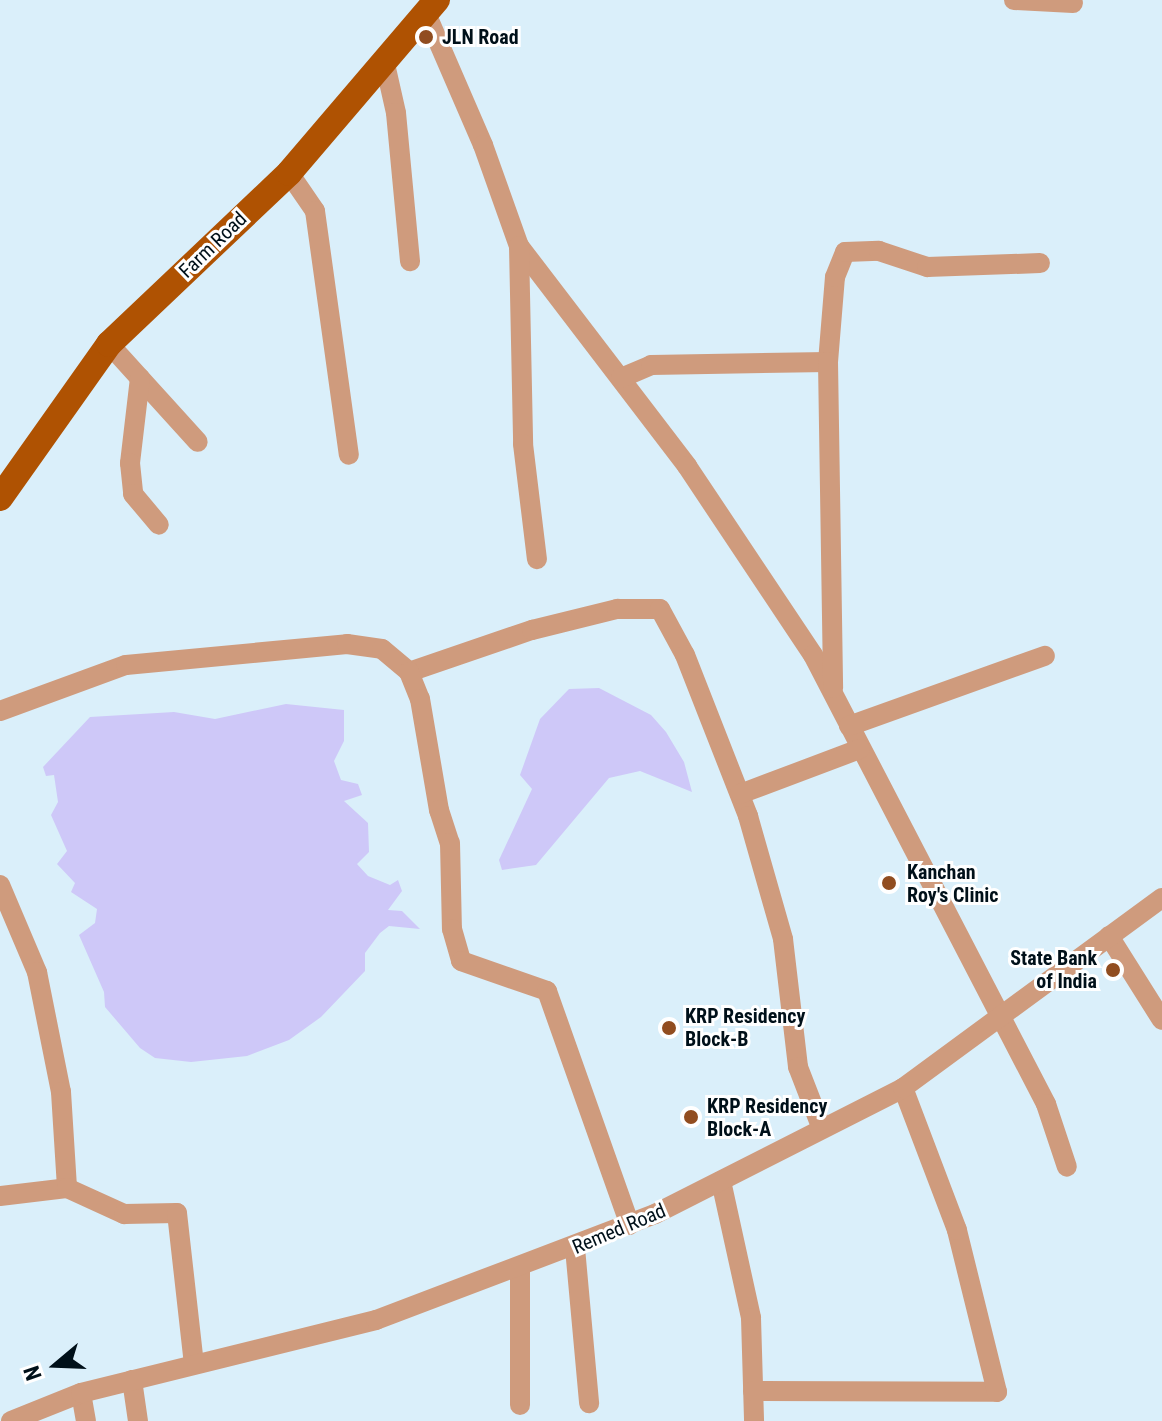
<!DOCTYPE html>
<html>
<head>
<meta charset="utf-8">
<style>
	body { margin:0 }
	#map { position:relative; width:1162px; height:1421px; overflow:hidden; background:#daeffa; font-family:"Roboto Condensed",sans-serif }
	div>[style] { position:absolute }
	.water>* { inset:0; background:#cec8f8 }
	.minor>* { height:20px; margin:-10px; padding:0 10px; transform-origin:10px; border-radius:10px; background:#cf9b7d }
	.major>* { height:26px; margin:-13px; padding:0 13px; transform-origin:13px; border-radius:13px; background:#af5202 }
	.dots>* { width:22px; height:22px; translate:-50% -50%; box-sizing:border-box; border:4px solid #fff; border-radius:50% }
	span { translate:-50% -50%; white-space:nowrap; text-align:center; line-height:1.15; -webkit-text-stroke:6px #fff; paint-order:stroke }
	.poi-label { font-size:20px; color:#001019; font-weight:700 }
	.left { translate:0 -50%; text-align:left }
	.right { translate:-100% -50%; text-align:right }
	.street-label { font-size:20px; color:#001019 }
	.north { position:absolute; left:16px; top:1325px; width:80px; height:80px; -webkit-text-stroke:6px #fff; paint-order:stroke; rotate:251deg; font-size:22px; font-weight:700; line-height:32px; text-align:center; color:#001019 }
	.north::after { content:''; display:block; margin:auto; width:28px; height:36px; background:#001019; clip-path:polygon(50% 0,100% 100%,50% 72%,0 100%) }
</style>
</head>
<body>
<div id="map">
	<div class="water">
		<div style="clip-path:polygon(599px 688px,651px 715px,666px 732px,684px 762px,692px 792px,640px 771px,609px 778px,536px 865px,502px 870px,499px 860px,532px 789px,520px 775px,540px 719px,569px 689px)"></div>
		<div style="clip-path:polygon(286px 704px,344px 710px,344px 741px,334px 761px,341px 780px,358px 784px,362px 795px,344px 801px,368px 823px,369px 852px,357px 864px,368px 876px,390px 885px,398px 880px,402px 891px,388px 910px,402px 911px,420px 929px,389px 926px,380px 933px,365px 953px,365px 971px,321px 1017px,289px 1040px,247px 1056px,191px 1062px,155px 1058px,140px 1048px,105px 1007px,104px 992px,79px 935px,95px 923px,97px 909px,71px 892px,75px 883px,57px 864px,67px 851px,51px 815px,58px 802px,54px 775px,46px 776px,43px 767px,90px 717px,174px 712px,215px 719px)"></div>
	</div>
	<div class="minor">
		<div style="left:1014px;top:0;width:59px;rotate:2.9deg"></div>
		<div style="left:425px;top:11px;width:146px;rotate:66.6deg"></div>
		<div style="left:483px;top:145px;width:107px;rotate:70.4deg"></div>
		<div style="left:519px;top:246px;width:277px;rotate:52.6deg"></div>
		<div style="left:687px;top:466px;width:227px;rotate:56.3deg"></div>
		<div style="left:813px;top:655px;width:506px;rotate:62.57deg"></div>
		<div style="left:1046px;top:1104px;width:66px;rotate:71.6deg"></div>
		<div style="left:385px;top:64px;width:50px;rotate:77.3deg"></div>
		<div style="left:396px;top:113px;width:149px;rotate:84.6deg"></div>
		<div style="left:289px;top:173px;width:46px;rotate:55.6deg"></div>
		<div style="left:315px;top:211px;width:246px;rotate:82.1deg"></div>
		<div style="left:519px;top:246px;width:198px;rotate:88.8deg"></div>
		<div style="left:523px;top:444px;width:116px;rotate:83.1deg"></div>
		<div style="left:109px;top:344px;width:132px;rotate:47.8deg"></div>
		<div style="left:828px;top:362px;width:85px;rotate:-85.3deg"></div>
		<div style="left:835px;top:277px;width:27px;rotate:-68deg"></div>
		<div style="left:845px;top:252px;width:34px;rotate:-2deg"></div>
		<div style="left:879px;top:251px;width:51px;rotate:18.4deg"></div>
		<div style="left:927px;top:267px;width:113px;rotate:-2deg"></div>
		<div style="left:140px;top:378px;width:86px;rotate:96.7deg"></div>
		<div style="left:130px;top:463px;width:31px;rotate:84deg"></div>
		<div style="left:133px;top:494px;width:40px;rotate:50deg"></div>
		<div style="left:621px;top:378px;width:33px;rotate:-23deg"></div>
		<div style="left:651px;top:365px;width:177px;rotate:-1deg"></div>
		<div style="left:828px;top:362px;width:326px;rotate:89.1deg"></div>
		<div style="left:409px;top:672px;width:130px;rotate:-18.9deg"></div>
		<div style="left:532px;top:630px;width:88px;rotate:-13.9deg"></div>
		<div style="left:617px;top:609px;width:43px"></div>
		<div style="left:660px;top:609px;width:52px;rotate:61.5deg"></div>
		<div style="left:685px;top:655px;width:173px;rotate:68.6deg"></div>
		<div style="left:748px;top:816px;width:128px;rotate:74.1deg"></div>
		<div style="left:783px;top:939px;width:129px;rotate:83.3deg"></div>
		<div style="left:798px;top:1067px;width:66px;rotate:68.8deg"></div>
		<div style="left:0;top:711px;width:134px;rotate:-20.1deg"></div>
		<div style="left:126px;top:665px;width:222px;rotate:-5.4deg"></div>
		<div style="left:347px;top:644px;width:35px;rotate:8deg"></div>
		<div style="left:382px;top:649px;width:35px;rotate:40deg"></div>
		<div style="left:409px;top:672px;width:29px;rotate:68deg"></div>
		<div style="left:420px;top:699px;width:113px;rotate:80.3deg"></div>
		<div style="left:439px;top:810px;width:35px;rotate:72deg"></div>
		<div style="left:450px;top:843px;width:86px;rotate:88.7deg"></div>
		<div style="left:452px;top:929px;width:33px;rotate:74deg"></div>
		<div style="left:461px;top:961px;width:91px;rotate:19.2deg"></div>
		<div style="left:547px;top:991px;width:248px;rotate:70.5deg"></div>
		<div style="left:849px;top:726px;width:208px;rotate:-19.7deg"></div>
		<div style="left:740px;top:794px;width:128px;rotate:-20.6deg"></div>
		<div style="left:0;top:885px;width:95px;rotate:67deg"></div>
		<div style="left:37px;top:972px;width:122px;rotate:78.7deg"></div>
		<div style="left:61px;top:1092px;width:96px;rotate:86.4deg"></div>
		<div style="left:1109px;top:936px;width:99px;rotate:57.8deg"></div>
		<div style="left:721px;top:1181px;width:140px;rotate:77.6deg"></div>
		<div style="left:751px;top:1318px;width:103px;rotate:88.3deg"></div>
		<div style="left:0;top:1196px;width:67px;rotate:-6.8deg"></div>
		<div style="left:67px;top:1188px;width:63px;rotate:24.5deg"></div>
		<div style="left:124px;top:1214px;width:53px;rotate:-1.1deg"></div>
		<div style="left:177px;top:1213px;width:152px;rotate:83.6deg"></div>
		<div style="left:575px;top:1248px;width:156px;rotate:84.8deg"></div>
		<div style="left:132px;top:1380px;width:41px;rotate:81.7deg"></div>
		<div style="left:753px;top:1391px;width:244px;rotate:0.2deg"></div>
		<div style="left:997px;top:1392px;width:167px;rotate:-103.9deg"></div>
		<div style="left:957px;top:1230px;width:152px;rotate:-110.8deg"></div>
		<div style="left:81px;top:1393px;width:28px;rotate:80deg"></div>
		<div style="left:520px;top:1405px;width:137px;rotate:-90deg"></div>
		<div style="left:11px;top:1421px;width:75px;rotate:-21.8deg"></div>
		<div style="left:81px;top:1393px;width:304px;rotate:-13.9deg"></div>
		<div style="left:376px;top:1320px;width:298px;rotate:-20.8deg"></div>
		<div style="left:655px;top:1214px;width:278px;rotate:-26.9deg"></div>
		<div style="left:903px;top:1088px;width:321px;rotate:-36.3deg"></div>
	</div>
	<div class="major">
		<div style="left:0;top:498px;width:189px;rotate:-54.7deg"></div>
		<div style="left:109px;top:344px;width:248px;rotate:-43.5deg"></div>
		<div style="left:289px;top:173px;width:228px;rotate:-49.5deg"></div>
	</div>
	<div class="dots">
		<div style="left:426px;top:37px;background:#914d20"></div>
		<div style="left:889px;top:883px;background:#914d20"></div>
		<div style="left:1113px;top:970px;background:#914d20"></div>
		<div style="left:669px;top:1028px;background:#914d20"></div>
		<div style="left:691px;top:1117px;background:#914d20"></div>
	</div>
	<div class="poi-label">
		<span class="left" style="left:442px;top:37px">JLN Road</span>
		<span class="left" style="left:907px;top:884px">Kanchan<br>Roy's Clinic</span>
		<span class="right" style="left:1097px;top:970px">State Bank<br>of India</span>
		<span class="left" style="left:685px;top:1028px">KRP Residency<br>Block-B</span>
		<span class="left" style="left:707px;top:1118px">KRP Residency<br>Block-A</span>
	</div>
	<div class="street-label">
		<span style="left:213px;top:245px;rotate:-44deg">Farm Road</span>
		<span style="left:619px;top:1229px;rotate:-23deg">Remed Road</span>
	</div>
	<div class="north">N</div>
</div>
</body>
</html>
